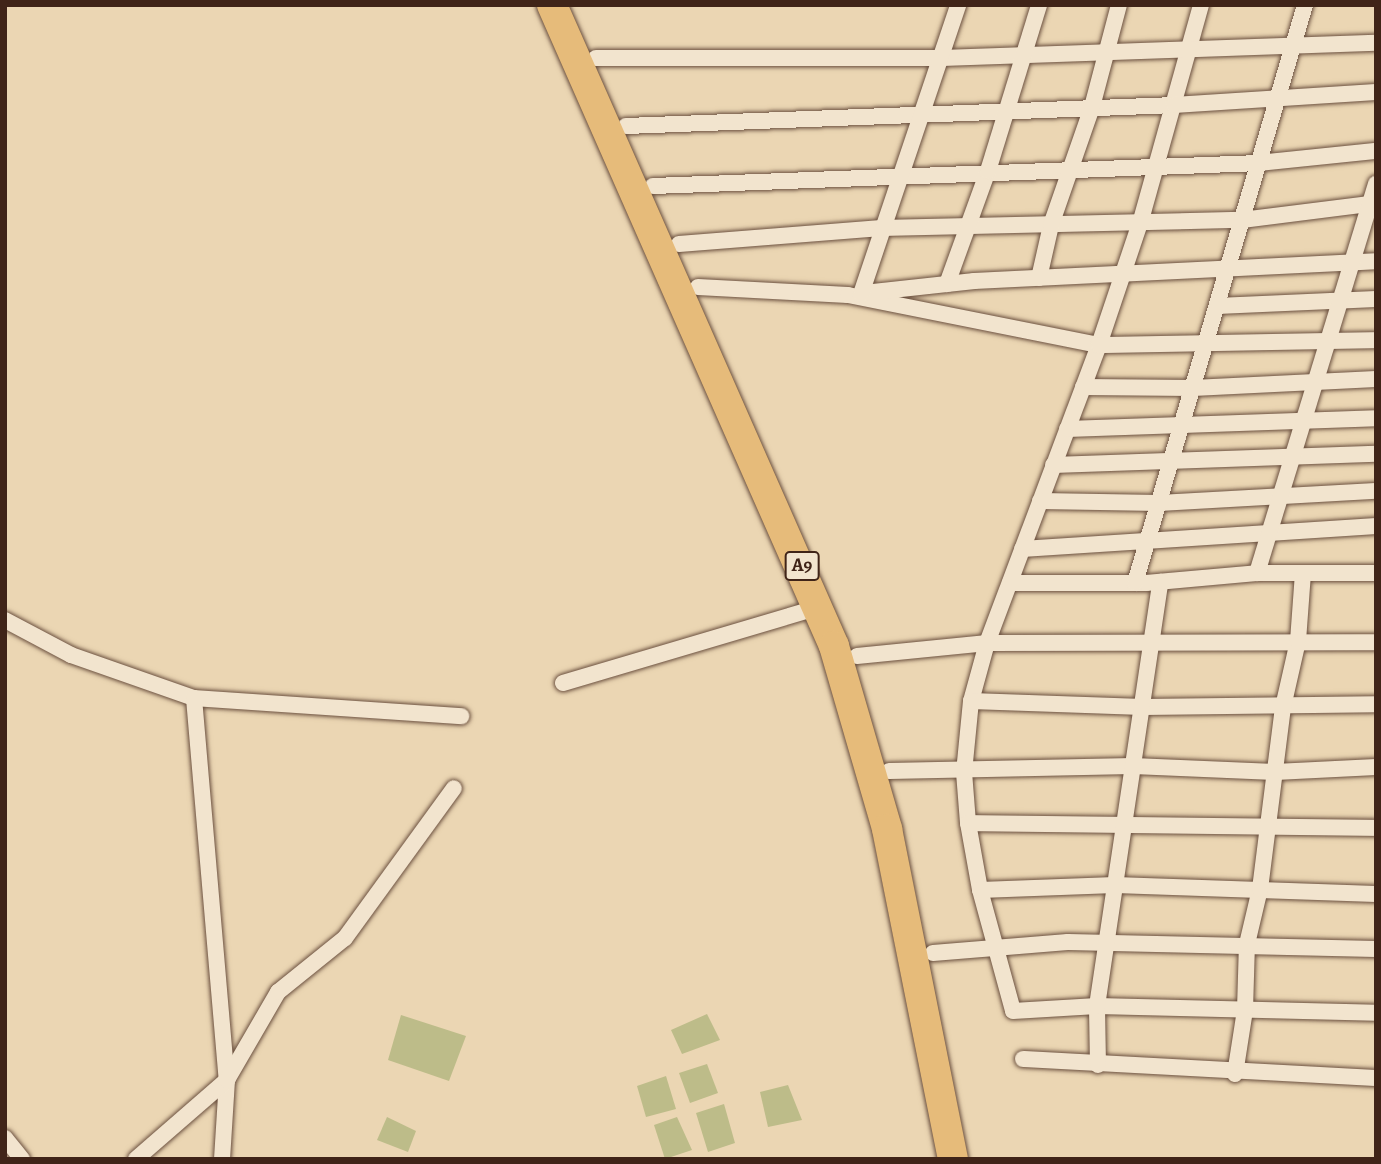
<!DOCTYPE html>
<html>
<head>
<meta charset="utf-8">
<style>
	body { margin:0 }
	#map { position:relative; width:1381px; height:1164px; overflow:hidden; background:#ebd6b3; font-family:Alegreya,serif }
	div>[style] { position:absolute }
	.green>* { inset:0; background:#bdbc89 }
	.roads { filter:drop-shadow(0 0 2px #6b503f) drop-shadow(0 0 2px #6b503f) }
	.street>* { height:16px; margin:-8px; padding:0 8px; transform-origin:8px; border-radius:8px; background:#f2e4ce }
	.highway>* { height:30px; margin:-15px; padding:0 15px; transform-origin:15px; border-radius:15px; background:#e6bb7a }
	span { translate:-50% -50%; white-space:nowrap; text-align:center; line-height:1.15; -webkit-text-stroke:7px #f2e4ce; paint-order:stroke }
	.shield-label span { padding:2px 5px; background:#f2e4ce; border:2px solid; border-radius:5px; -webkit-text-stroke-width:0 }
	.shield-label { font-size:19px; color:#402418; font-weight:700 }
	.frame { position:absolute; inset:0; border:7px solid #402418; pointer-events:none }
</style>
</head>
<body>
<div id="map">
	<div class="green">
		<div style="clip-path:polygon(707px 1014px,720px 1040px,682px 1054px,671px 1030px)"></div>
		<div style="clip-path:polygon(401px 1015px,466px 1036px,449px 1081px,388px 1060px)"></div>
		<div style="clip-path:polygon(707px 1064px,718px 1093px,690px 1103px,679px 1073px)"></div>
		<div style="clip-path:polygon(666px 1076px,676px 1109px,646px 1117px,637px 1086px)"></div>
		<div style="clip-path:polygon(788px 1085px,802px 1120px,768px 1127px,760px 1092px)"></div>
		<div style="clip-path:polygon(724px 1104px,735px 1143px,708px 1152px,696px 1113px)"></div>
		<div style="clip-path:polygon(387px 1117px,416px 1131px,408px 1152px,377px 1140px)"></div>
		<div style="clip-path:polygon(677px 1117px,692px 1150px,665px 1159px,654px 1125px)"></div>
	</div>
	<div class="roads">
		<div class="street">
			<div style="left:1201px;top:5px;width:226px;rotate:105.6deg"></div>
			<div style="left:1140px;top:223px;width:129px;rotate:108.6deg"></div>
			<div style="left:1099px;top:345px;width:318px;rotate:110.6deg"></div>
			<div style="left:987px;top:643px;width:60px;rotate:105.4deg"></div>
			<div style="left:971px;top:701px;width:71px;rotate:95.6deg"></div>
			<div style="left:964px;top:772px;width:51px;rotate:85.5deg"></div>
			<div style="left:968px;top:823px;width:68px;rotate:79.8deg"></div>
			<div style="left:980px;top:890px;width:125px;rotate:74.7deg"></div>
			<div style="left:1013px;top:1011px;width:84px;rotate:-3.4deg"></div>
			<div style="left:1097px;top:1006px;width:279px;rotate:1.4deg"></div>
			<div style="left:596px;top:58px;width:346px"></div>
			<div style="left:942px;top:58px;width:434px;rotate:-2deg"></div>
			<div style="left:626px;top:126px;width:548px;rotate:-2.19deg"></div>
			<div style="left:1174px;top:105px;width:202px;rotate:-3.7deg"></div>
			<div style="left:653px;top:186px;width:606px;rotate:-2.17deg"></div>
			<div style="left:1259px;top:163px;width:118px;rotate:-5.9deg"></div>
			<div style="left:679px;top:244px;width:203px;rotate:-4.5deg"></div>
			<div style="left:881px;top:228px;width:361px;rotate:-1.3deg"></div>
			<div style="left:1242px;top:220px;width:135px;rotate:-7.2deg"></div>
			<div style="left:1039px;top:278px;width:54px;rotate:-77.2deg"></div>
			<div style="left:1051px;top:225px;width:125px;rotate:-70.8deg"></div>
			<div style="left:1092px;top:107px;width:106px;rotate:-75.2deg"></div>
			<div style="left:947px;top:284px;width:120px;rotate:-70.1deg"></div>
			<div style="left:988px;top:171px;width:174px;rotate:-72.9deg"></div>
			<div style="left:698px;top:287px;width:150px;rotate:3.1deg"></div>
			<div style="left:848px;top:295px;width:256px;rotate:11.3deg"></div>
			<div style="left:1099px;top:345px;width:277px;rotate:-1deg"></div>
			<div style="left:864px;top:293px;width:111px;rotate:-6.2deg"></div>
			<div style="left:974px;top:281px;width:402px;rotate:-2.8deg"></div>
			<div style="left:861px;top:294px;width:305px;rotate:-71.4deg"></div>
			<div style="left:1217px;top:306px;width:159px;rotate:-2.5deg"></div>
			<div style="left:1083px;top:387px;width:110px;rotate:0.5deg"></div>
			<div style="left:1193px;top:388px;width:183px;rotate:-2.8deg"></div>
			<div style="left:1067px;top:429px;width:309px;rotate:-2deg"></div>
			<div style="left:1053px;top:465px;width:323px;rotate:-2deg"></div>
			<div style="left:1040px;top:501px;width:119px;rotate:1deg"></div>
			<div style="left:1159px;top:503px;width:217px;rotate:-3.2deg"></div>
			<div style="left:1022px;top:549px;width:355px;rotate:-3.7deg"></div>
			<div style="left:1257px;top:573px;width:407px;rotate:-73deg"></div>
			<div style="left:1010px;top:583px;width:136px"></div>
			<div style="left:1146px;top:583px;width:111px;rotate:-5.1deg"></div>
			<div style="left:1257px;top:573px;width:119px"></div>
			<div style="left:1135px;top:583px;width:602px;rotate:-73.61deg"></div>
			<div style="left:5px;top:620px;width:75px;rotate:27.9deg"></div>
			<div style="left:71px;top:655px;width:130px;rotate:19.3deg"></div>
			<div style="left:194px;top:698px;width:268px;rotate:3.9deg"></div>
			<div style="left:857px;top:656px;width:131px;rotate:-5.7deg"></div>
			<div style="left:987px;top:643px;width:389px;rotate:-0.1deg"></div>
			<div style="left:563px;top:683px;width:267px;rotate:-16.5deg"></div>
			<div style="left:194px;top:698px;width:383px;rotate:85.1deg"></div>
			<div style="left:227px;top:1080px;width:79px;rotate:93.6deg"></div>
			<div style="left:971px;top:701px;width:172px;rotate:2deg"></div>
			<div style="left:1143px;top:707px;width:233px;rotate:-0.7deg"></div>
			<div style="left:889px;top:771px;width:244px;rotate:-1.2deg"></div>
			<div style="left:1133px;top:766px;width:142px;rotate:2.4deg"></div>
			<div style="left:1275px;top:772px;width:101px;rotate:-2.8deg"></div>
			<div style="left:968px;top:823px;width:408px;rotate:0.7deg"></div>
			<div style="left:980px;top:890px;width:135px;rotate:-2.1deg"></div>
			<div style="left:1115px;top:885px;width:261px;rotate:2deg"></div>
			<div style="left:933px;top:953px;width:135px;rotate:-4.7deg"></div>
			<div style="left:1068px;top:942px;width:308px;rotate:1.3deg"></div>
			<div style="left:1023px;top:1059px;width:354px;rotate:3.1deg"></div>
			<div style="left:1098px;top:1065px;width:59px;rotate:-91deg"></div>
			<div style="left:1097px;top:1006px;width:429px;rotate:-81.5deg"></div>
			<div style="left:1235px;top:1074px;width:65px;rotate:-81.1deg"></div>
			<div style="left:1245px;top:1010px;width:66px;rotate:-88.3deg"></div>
			<div style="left:1247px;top:944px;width:57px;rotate:-76.7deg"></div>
			<div style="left:1260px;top:889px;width:183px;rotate:-82.8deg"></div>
			<div style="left:1283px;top:707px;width:68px;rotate:-77.2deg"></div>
			<div style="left:1298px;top:641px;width:68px;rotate:-85.8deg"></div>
			<div style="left:5px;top:1138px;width:27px;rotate:51deg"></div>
			<div style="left:136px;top:1159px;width:121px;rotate:-41deg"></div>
			<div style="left:227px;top:1080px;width:102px;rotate:-59.9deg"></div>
			<div style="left:278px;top:992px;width:86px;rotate:-38.9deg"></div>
			<div style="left:345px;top:938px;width:185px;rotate:-54deg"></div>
		</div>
		<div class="highway">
			<div style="left:552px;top:5px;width:700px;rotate:66.25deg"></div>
			<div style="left:834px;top:646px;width:191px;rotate:73.8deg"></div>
			<div style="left:887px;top:829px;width:337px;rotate:78.7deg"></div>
		</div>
	</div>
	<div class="shield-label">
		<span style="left:802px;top:566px">A9</span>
	</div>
	<div class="frame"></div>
</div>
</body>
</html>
